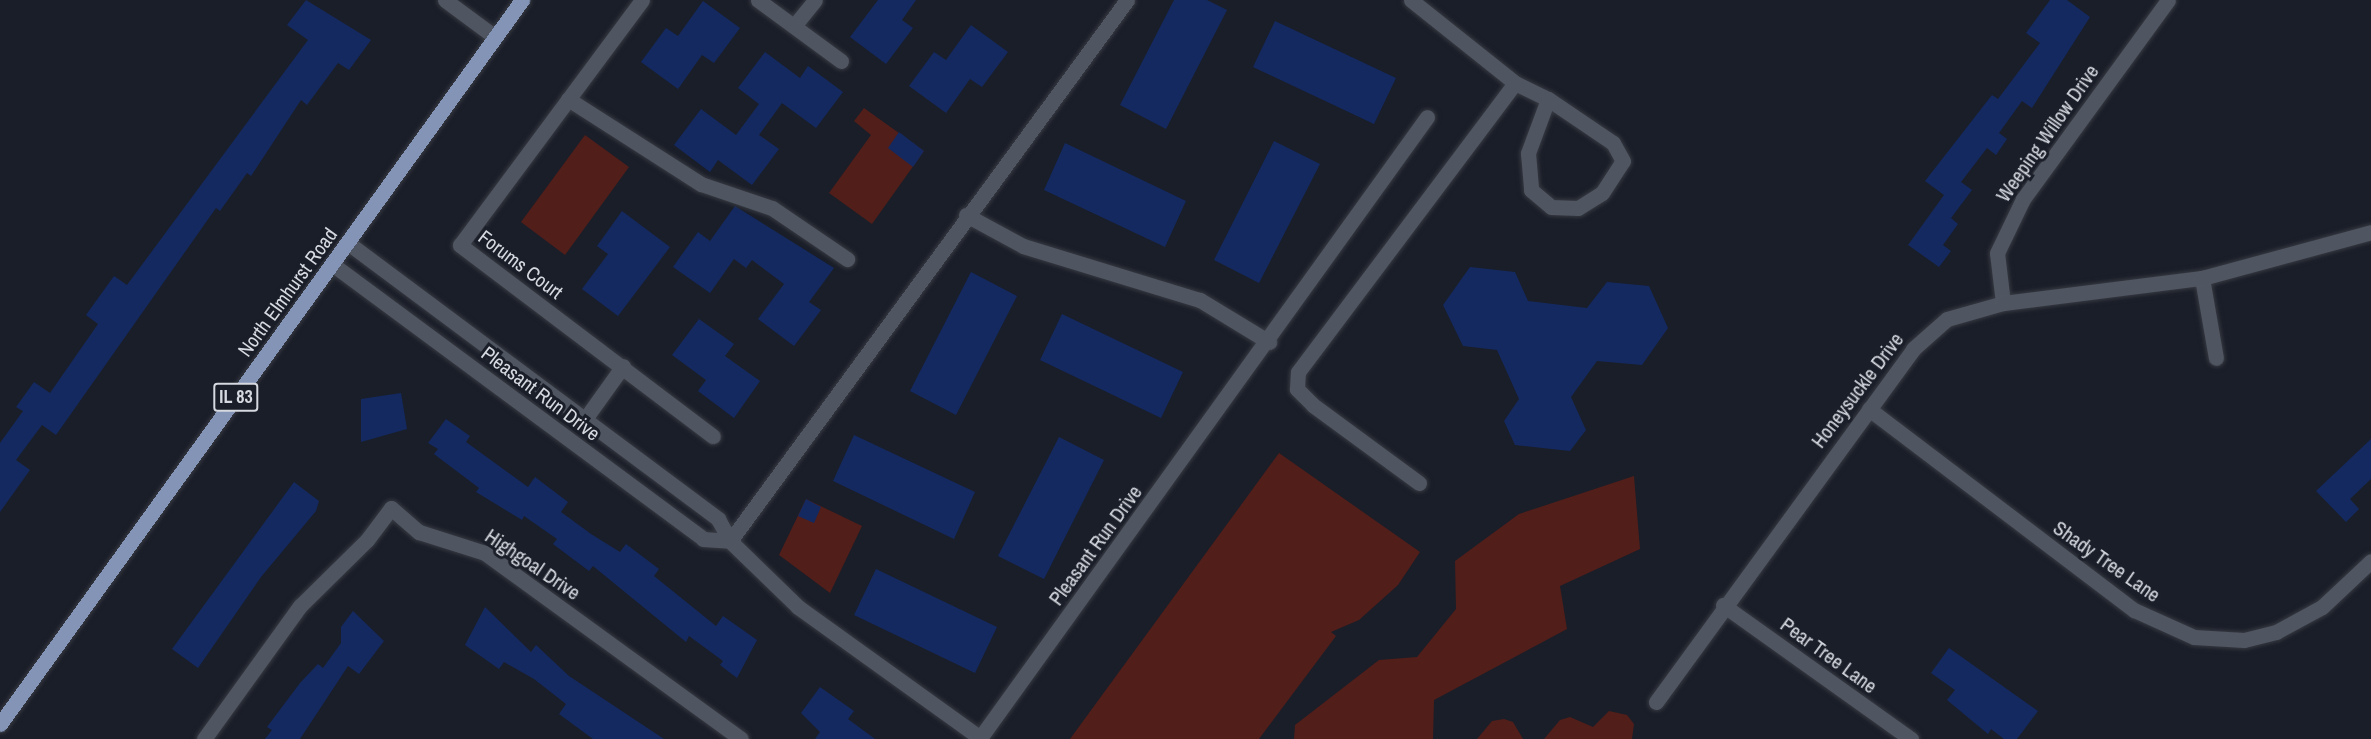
<!DOCTYPE html>
<html>
<head>
<meta charset="utf-8">
<style>
	body { margin:0 }
	#map { position:relative; width:2371px; height:739px; overflow:hidden; background:#1a1e28; font-family:"Archivo Narrow",sans-serif }
	div>[style] { position:absolute }
	.green>* { inset:0; background:#511e1a }
	.building>* { inset:0; background:#142960 }
	.roads { filter:drop-shadow(0 0 2px #373a42) drop-shadow(0 0 2px #373a42) }
	.minor>* { height:15px; margin:-7.5px; padding:0 7.5px; transform-origin:7.5px; border-radius:7.5px; background:#505661 }
	.major>* { height:15px; margin:-7.5px; padding:0 7.5px; transform-origin:7.5px; border-radius:7.5px; background:#8394b7 }
	span { translate:-50% -50%; white-space:nowrap; text-align:center; line-height:1.15; -webkit-text-stroke:6px #1a1e28; paint-order:stroke }
	.shield-label span { padding:2px 4px; background:#1a1e28; border:2px solid; border-radius:4px; -webkit-text-stroke-width:0 }
	.shield-label { font-size:18px; color:#d6d9e0; font-weight:700 }
	.street-label { font-size:20px; color:#d6d9e0 }
</style>
</head>
<body>
<div id="map">
	<div class="green">
		<div style="clip-path:polygon(864px 108px,924px 151px,872px 224px,829px 193px,871px 135px,854px 121px)"></div>
		<div style="clip-path:polygon(585px 135px,629px 167px,565px 255px,521px 222px)"></div>
		<div style="clip-path:polygon(1279px 453px,1420px 552px,1398px 585px,1359px 620px,1331px 632px,1336px 636px,1259px 739px,1070px 739px)"></div>
		<div style="clip-path:polygon(1634px 476px,1640px 549px,1560px 586px,1567px 629px,1434px 700px,1433px 739px,1294px 739px,1295px 725px,1379px 660px,1417px 657px,1456px 609px,1455px 561px,1519px 514px)"></div>
		<div style="clip-path:polygon(806px 499px,862px 526px,830px 593px,779px 555px)"></div>
		<div style="clip-path:polygon(1609px 711px,1627px 715px,1634px 724px,1632px 739px,1544px 739px,1560px 720px,1570px 717px,1593px 727px)"></div>
		<div style="clip-path:polygon(1504px 719px,1513px 722px,1523px 739px,1477px 739px,1492px 721px)"></div>
	</div>
	<div class="building">
		<div style="clip-path:polygon(306px 0,371px 40px,349px 70px,338px 63px,307px 105px,301px 100px,251px 176px,247px 173px,220px 211px,216px 208px,56px 435px,42px 425px,16px 460px,30px 470px,0 512px,0 443px,23px 411px,16px 407px,34px 382px,50px 393px,98px 324px,86px 315px,114px 276px,127px 285px,308px 40px,287px 25px)"></div>
		<div style="clip-path:polygon(878px 0,916px 0,902px 20px,913px 28px,886px 64px,850px 37px)"></div>
		<div style="clip-path:polygon(1174px 0,1207px 0,1227px 10px,1166px 129px,1120px 105px)"></div>
		<div style="clip-path:polygon(2050px 0,2067px 0,2090px 17px,2032px 108px,2022px 101px,1999px 133px,2007px 139px,1996px 155px,1987px 148px,1961px 182px,1972px 190px,1951px 218px,1958px 224px,1943px 245px,1951px 251px,1939px 267px,1908px 245px,1944px 195px,1925px 181px,1992px 95px,1998px 99px,2040px 43px,2026px 33px)"></div>
		<div style="clip-path:polygon(703px 1px,740px 28px,714px 63px,702px 55px,678px 89px,641px 62px,666px 28px,678px 36px)"></div>
		<div style="clip-path:polygon(1275px 21px,1396px 78px,1374px 124px,1253px 67px)"></div>
		<div style="clip-path:polygon(971px 25px,1008px 52px,982px 87px,970px 79px,946px 113px,909px 86px,934px 52px,946px 60px)"></div>
		<div style="clip-path:polygon(765px 52px,800px 78px,808px 66px,843px 92px,816px 128px,782px 103px,759px 135px,779px 149px,752px 185px,718px 160px,710px 172px,674px 145px,701px 109px,736px 135px,759px 104px,738px 88px)"></div>
		<div style="clip-path:polygon(899px 132px,924px 151px,913px 167px,888px 148px)"></div>
		<div style="clip-path:polygon(1274px 141px,1320px 164px,1259px 283px,1214px 260px)"></div>
		<div style="clip-path:polygon(1065px 143px,1186px 201px,1165px 247px,1044px 190px)"></div>
		<div style="clip-path:polygon(735px 206px,834px 268px,809px 302px,821px 310px,794px 346px,758px 319px,784px 284px,752px 260px,746px 268px,734px 259px,710px 293px,673px 267px,698px 232px,710px 241px)"></div>
		<div style="clip-path:polygon(622px 211px,670px 247px,618px 316px,582px 289px,608px 254px,597px 246px)"></div>
		<div style="clip-path:polygon(1470px 267px,1515px 272px,1528px 301px,1587px 308px,1607px 282px,1649px 286px,1668px 328px,1642px 365px,1597px 361px,1571px 397px,1586px 430px,1570px 451px,1515px 445px,1504px 421px,1519px 399px,1497px 350px,1463px 346px,1443px 305px)"></div>
		<div style="clip-path:polygon(971px 272px,1017px 296px,956px 415px,910px 391px)"></div>
		<div style="clip-path:polygon(1062px 314px,1183px 372px,1161px 418px,1040px 360px)"></div>
		<div style="clip-path:polygon(699px 319px,734px 344px,725px 356px,760px 381px,734px 418px,698px 391px,706px 380px,672px 355px)"></div>
		<div style="clip-path:polygon(401px 393px,407px 429px,361px 442px,361px 399px)"></div>
		<div style="clip-path:polygon(446px 419px,470px 436px,466px 442px,528px 487px,535px 477px,568px 502px,561px 512px,591px 534px,620px 552px,626px 544px,659px 569px,654px 576px,716px 626px,723px 616px,757px 640px,737px 678px,720px 665px,723px 661px,689px 636px,686px 642px,593px 566px,589px 571px,553px 544px,557px 539px,524px 516px,522px 520px,476px 492px,479px 488px,434px 454px,438px 449px,428px 443px)"></div>
		<div style="clip-path:polygon(854px 435px,975px 492px,954px 539px,833px 481px)"></div>
		<div style="clip-path:polygon(1059px 437px,1104px 460px,1044px 579px,998px 556px)"></div>
		<div style="clip-path:polygon(2371px 439px,2371px 479px,2350px 499px,2359px 509px,2346px 522px,2316px 491px)"></div>
		<div style="clip-path:polygon(294px 482px,319px 501px,316px 511px,261px 577px,198px 668px,172px 649px)"></div>
		<div style="clip-path:polygon(806px 499px,821px 507px,814px 523px,798px 516px)"></div>
		<div style="clip-path:polygon(876px 569px,997px 627px,975px 673px,854px 615px)"></div>
		<div style="clip-path:polygon(485px 607px,531px 652px,536px 645px,569px 676px,664px 739px,593px 739px,559px 714px,566px 704px,534px 679px,504px 662px,499px 669px,465px 645px)"></div>
		<div style="clip-path:polygon(353px 611px,384px 641px,359px 674px,348px 666px,300px 739px,265px 739px,272px 730px,267px 727px,300px 683px,318px 664px,323px 668px,341px 643px,341px 627px)"></div>
		<div style="clip-path:polygon(1949px 648px,2038px 711px,2017px 739px,2004px 739px,1991px 729px,1988px 734px,1947px 700px,1955px 690px,1931px 673px)"></div>
		<div style="clip-path:polygon(820px 687px,854px 711px,848px 719px,875px 739px,815px 739px,820px 732px,801px 713px)"></div>
	</div>
	<div class="roads">
		<div class="minor">
			<div style="left:445px;top:0;width:62px;rotate:36.5deg"></div>
			<div style="left:642px;top:0;width:305px;rotate:126.6deg"></div>
			<div style="left:460px;top:245px;width:317px;rotate:37.1deg"></div>
			<div style="left:758px;top:0;width:103px;rotate:36.3deg"></div>
			<div style="left:1411px;top:0;width:133px;rotate:38.6deg"></div>
			<div style="left:1515px;top:83px;width:37px;rotate:26deg"></div>
			<div style="left:1548px;top:99px;width:58px;rotate:110.3deg"></div>
			<div style="left:1528px;top:153px;width:37px;rotate:85deg"></div>
			<div style="left:1531px;top:190px;width:26px;rotate:40deg"></div>
			<div style="left:1551px;top:207px;width:27px;rotate:2deg"></div>
			<div style="left:1578px;top:208px;width:28px;rotate:-32deg"></div>
			<div style="left:1602px;top:193px;width:38px;rotate:-57deg"></div>
			<div style="left:1623px;top:161px;width:21px;rotate:-119deg"></div>
			<div style="left:1613px;top:143px;width:78px;rotate:-145.9deg"></div>
			<div style="left:794px;top:26px;width:33px;rotate:-51deg"></div>
			<div style="left:568px;top:99px;width:158px;rotate:32.6deg"></div>
			<div style="left:701px;top:184px;width:75px;rotate:18.7deg"></div>
			<div style="left:772px;top:208px;width:91px;rotate:34.2deg"></div>
			<div style="left:966px;top:215px;width:65px;rotate:28.5deg"></div>
			<div style="left:1023px;top:246px;width:185px;rotate:17deg"></div>
			<div style="left:1200px;top:300px;width:81px;rotate:31.3deg"></div>
			<div style="left:348px;top:243px;width:462px;rotate:36.7deg"></div>
			<div style="left:718px;top:519px;width:25px;rotate:61deg"></div>
			<div style="left:730px;top:541px;width:95px;rotate:44.1deg"></div>
			<div style="left:798px;top:607px;width:224px;rotate:35.7deg"></div>
			<div style="left:980px;top:738px;width:765px;rotate:-54.25deg"></div>
			<div style="left:332px;top:264px;width:462px;rotate:36.5deg"></div>
			<div style="left:703px;top:539px;width:27px;rotate:4deg"></div>
			<div style="left:2202px;top:278px;width:81px;rotate:80.1deg"></div>
			<div style="left:2003px;top:303px;width:50px;rotate:-96.8deg"></div>
			<div style="left:1997px;top:253px;width:60px;rotate:-64.3deg"></div>
			<div style="left:2023px;top:199px;width:246px;rotate:-53.9deg"></div>
			<div style="left:1869px;top:409px;width:333px;rotate:37.2deg"></div>
			<div style="left:2134px;top:610px;width:66px;rotate:24.2deg"></div>
			<div style="left:2194px;top:637px;width:50px;rotate:3.4deg"></div>
			<div style="left:2244px;top:640px;width:33px;rotate:-14deg"></div>
			<div style="left:2276px;top:632px;width:52px;rotate:-28.5deg"></div>
			<div style="left:2322px;top:607px;width:67px;rotate:-43.2deg"></div>
			<div style="left:585px;top:419px;width:65px;rotate:-54.4deg"></div>
			<div style="left:1419px;top:483px;width:132px;rotate:-143.7deg"></div>
			<div style="left:1313px;top:405px;width:23px;rotate:-135deg"></div>
			<div style="left:1297px;top:389px;width:17px;rotate:-87deg"></div>
			<div style="left:1298px;top:372px;width:361px;rotate:-53.1deg"></div>
			<div style="left:730px;top:541px;width:671px;rotate:-53.73deg"></div>
			<div style="left:1723px;top:605px;width:231px;rotate:35.5deg"></div>
			<div style="left:1656px;top:702px;width:437px;rotate:-53.9deg"></div>
			<div style="left:1913px;top:349px;width:45px;rotate:-41.4deg"></div>
			<div style="left:1947px;top:319px;width:58px;rotate:-15.9deg"></div>
			<div style="left:2003px;top:303px;width:201px;rotate:-7.2deg"></div>
			<div style="left:2202px;top:278px;width:175px;rotate:-15.2deg"></div>
			<div style="left:204px;top:739px;width:164px;rotate:-54.2deg"></div>
			<div style="left:300px;top:606px;width:94px;rotate:-44.6deg"></div>
			<div style="left:367px;top:540px;width:40px;rotate:-53deg"></div>
			<div style="left:391px;top:508px;width:37px;rotate:41deg"></div>
			<div style="left:419px;top:532px;width:69px;rotate:17.7deg"></div>
			<div style="left:485px;top:553px;width:316px;rotate:36deg"></div>
		</div>
		<div class="major">
			<div style="left:0;top:724px;width:893px;rotate:-54.21deg"></div>
		</div>
	</div>
	<div class="shield-label">
		<span style="left:236px;top:397px">IL 83</span>
	</div>
	<div class="street-label">
		<span style="left:2047px;top:133px;rotate:-55deg">Weeping Willow Drive</span>
		<span style="left:521px;top:264px;rotate:37deg">Forums Court</span>
		<span style="left:287px;top:292px;rotate:-54deg">North Elmhurst Road</span>
		<span style="left:1857px;top:390px;rotate:-53deg">Honeysuckle Drive</span>
		<span style="left:541px;top:393px;rotate:37deg">Pleasant Run Drive</span>
		<span style="left:1095px;top:545px;rotate:-54deg">Pleasant Run Drive</span>
		<span style="left:2107px;top:561px;rotate:35deg">Shady Tree Lane</span>
		<span style="left:533px;top:564px;rotate:34deg">Highgoal Drive</span>
		<span style="left:1829px;top:655px;rotate:36deg">Pear Tree Lane</span>
	</div>
</div>
</body>
</html>
